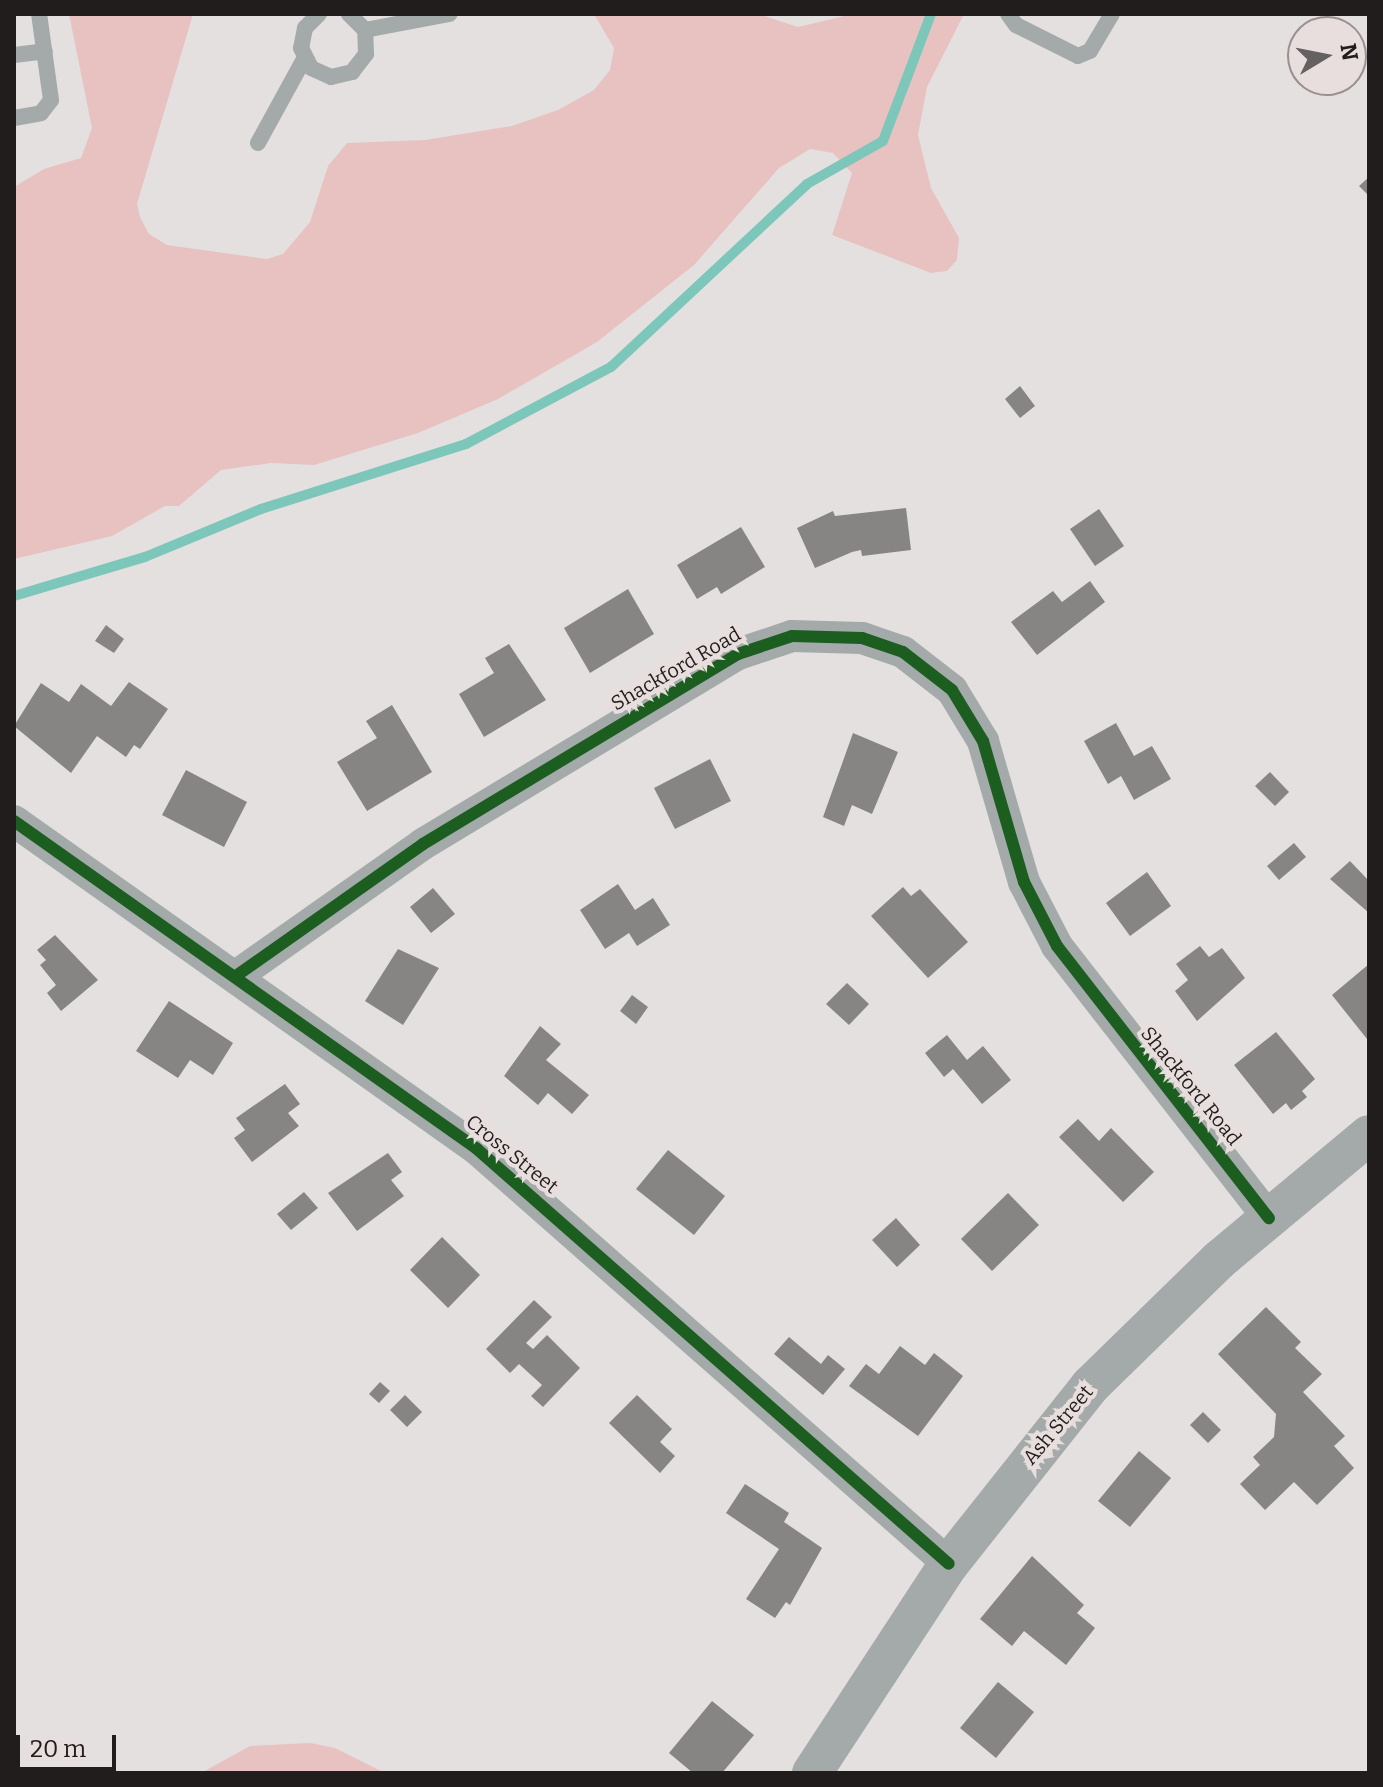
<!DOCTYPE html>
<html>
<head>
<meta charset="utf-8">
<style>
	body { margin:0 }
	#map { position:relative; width:1383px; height:1787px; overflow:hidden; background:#e5e0e0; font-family:Bitter,serif }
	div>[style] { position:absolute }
	.green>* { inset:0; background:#e7c2c0 }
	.stream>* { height:10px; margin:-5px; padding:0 5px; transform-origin:5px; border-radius:5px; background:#7cc7ba }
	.building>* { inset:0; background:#878484 }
	.service>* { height:16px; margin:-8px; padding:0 8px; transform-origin:8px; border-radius:8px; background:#a3aaa9 }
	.minor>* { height:32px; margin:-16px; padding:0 16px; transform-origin:16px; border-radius:16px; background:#a3aaa9 }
	.tertiary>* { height:40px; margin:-20px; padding:0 20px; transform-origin:20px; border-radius:20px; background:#a3aaa9 }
	.cycleway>* { height:12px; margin:-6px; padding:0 6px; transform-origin:6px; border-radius:6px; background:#1b5e20 }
	span { translate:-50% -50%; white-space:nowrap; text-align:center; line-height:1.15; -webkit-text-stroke:8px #e8dedd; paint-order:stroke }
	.street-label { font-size:20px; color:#201d1c }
	.frame { position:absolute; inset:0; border:16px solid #201d1c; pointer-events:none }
	.north { position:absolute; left:1287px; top:16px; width:80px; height:80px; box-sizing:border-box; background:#e8dedd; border:2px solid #989190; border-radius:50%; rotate:80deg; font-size:22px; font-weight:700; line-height:32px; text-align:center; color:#201d1c }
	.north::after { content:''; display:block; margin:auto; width:28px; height:36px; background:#656161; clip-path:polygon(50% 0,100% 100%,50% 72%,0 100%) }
	.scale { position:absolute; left:16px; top:1735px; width:100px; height:36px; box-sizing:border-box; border:4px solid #201d1c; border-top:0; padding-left:10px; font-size:24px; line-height:28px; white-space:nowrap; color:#201d1c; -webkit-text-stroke:6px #e8dedd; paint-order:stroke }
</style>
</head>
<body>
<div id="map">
	<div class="green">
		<div style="clip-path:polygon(69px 14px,193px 14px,137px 204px,140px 217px,149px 234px,167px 245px,267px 259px,283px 254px,310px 222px,328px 166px,347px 143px,425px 140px,512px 126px,558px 110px,594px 90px,610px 70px,614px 48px,594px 14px,758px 14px,798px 27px,853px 14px,964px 14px,927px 87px,918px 135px,931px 188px,959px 238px,957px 260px,947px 271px,931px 273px,832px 235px,852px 173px,833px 153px,810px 149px,779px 168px,694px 265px,597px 342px,498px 399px,418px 433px,314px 465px,271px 463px,221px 470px,179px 506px,165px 506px,112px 536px,14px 559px,14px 187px,44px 169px,81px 158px,92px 128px)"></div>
		<div style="clip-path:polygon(310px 1743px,335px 1748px,385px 1773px,201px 1773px,250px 1746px)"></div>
	</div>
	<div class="stream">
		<div style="left:14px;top:596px;width:137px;rotate:-16.6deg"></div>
		<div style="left:145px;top:557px;width:126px;rotate:-22.5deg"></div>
		<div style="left:261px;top:509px;width:215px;rotate:-17.6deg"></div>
		<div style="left:466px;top:444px;width:164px;rotate:-28deg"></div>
		<div style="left:611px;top:367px;width:268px;rotate:-43deg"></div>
		<div style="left:807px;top:184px;width:87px;rotate:-29.5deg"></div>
		<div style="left:883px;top:141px;width:136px;rotate:-69.3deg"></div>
	</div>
	<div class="building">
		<div style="clip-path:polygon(1369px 177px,1369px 196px,1359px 186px)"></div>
		<div style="clip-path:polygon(1020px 386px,1035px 406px,1020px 418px,1005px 399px)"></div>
		<div style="clip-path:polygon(906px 508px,911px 550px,862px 556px,861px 550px,852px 552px,815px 568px,797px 528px,833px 511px,835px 516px)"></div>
		<div style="clip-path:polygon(1099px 509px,1124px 546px,1095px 566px,1070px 529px)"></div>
		<div style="clip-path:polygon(741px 527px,765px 567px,721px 594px,717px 587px,697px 599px,677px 565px)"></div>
		<div style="clip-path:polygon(1090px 581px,1105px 602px,1037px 655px,1011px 622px,1053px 591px,1062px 602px)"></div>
		<div style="clip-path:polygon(628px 589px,654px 634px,590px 673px,564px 628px)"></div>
		<div style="clip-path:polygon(106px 625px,124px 639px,114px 653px,95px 641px)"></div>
		<div style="clip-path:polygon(509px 644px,546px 700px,484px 737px,459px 694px,494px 673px,485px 658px)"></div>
		<div style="clip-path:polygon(129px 682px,168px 709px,140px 749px,134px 745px,126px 757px,97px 736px,71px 773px,14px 726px,41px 683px,69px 702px,81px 684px,111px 706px)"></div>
		<div style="clip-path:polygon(392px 705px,432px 772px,367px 811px,337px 762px,377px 738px,366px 721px)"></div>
		<div style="clip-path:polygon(1116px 723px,1134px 756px,1152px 746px,1171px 779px,1134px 800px,1121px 776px,1108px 784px,1084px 741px)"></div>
		<div style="clip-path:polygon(853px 733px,898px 752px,872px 814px,852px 805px,844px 826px,823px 817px)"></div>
		<div style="clip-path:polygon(710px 759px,731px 801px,675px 829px,654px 788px)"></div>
		<div style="clip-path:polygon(186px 770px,247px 802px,224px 847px,162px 815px)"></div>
		<div style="clip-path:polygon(1270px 772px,1289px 792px,1275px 806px,1255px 786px)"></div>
		<div style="clip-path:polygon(1294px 843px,1306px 857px,1279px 880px,1267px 866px)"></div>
		<div style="clip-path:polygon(1350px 861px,1369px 881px,1369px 913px,1330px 879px)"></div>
		<div style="clip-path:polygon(1147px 872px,1171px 906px,1130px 936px,1106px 903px)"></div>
		<div style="clip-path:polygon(618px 884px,635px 910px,653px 898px,670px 925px,637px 946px,629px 933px,605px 949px,580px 910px)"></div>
		<div style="clip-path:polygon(903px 887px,911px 896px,920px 889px,968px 942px,928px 978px,871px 916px)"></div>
		<div style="clip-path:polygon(433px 888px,455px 914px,431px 933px,410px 907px)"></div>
		<div style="clip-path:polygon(55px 935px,98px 980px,61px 1011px,47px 993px,56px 985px,40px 965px,46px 960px,37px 950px)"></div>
		<div style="clip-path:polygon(1200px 946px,1209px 957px,1222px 948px,1245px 978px,1197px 1021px,1175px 991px,1188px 980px,1176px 964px)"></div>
		<div style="clip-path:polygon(398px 949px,439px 968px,403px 1025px,365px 1001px)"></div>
		<div style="clip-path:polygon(1369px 964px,1369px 1037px,1367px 1039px,1332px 995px)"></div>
		<div style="clip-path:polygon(847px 983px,869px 1004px,849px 1025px,826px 1004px)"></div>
		<div style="clip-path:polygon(632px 995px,648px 1007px,636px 1024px,620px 1011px)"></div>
		<div style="clip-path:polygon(169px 1001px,233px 1043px,213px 1075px,190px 1060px,178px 1078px,136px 1051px)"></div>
		<div style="clip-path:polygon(540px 1026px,561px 1044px,546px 1060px,589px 1095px,572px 1114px,548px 1093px,538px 1105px,504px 1076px)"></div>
		<div style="clip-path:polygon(1276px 1032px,1315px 1079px,1302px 1091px,1307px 1097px,1291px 1110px,1286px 1103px,1273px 1114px,1234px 1065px)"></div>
		<div style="clip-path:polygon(947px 1035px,967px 1060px,983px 1046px,1011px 1080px,982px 1104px,953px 1069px,944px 1077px,925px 1053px)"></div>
		<div style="clip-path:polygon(285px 1084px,300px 1104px,288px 1113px,299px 1126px,252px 1162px,234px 1138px,245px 1130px,236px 1118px)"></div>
		<div style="clip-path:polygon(1078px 1119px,1099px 1141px,1111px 1128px,1154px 1172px,1123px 1202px,1059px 1137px)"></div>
		<div style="clip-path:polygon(668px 1150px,725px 1196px,694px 1235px,636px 1189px)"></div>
		<div style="clip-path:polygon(388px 1153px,402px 1172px,391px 1180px,404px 1196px,357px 1231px,328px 1193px)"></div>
		<div style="clip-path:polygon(304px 1192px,318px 1208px,291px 1230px,277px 1214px)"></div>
		<div style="clip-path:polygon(1008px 1193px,1039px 1225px,992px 1271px,961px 1239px)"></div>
		<div style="clip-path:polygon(896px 1218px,920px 1245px,897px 1267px,872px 1240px)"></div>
		<div style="clip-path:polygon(442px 1237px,480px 1275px,448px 1308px,410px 1270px)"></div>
		<div style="clip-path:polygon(534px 1300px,552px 1317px,526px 1343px,533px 1349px,547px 1335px,580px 1368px,543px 1407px,531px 1396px,542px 1385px,519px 1364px,510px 1373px,486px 1349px)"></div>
		<div style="clip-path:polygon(1266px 1307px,1301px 1342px,1295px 1348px,1322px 1374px,1303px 1392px,1345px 1436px,1334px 1446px,1354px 1468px,1317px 1505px,1294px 1482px,1265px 1510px,1240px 1484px,1260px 1465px,1253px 1457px,1274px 1437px,1276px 1414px,1218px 1354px)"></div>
		<div style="clip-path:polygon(789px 1337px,821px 1364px,828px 1355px,845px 1369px,823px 1395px,774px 1354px)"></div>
		<div style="clip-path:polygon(900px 1346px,925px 1365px,934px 1353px,963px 1376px,918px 1436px,849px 1386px,866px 1364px,879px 1374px)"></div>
		<div style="clip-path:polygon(380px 1382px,390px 1391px,379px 1403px,369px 1394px)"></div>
		<div style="clip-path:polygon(405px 1395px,422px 1412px,407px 1427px,390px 1410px)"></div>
		<div style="clip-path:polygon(637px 1395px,672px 1429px,660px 1442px,675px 1456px,660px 1473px,609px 1423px)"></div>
		<div style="clip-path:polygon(1203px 1412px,1221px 1430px,1208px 1443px,1190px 1425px)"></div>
		<div style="clip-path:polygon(1139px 1451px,1171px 1478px,1130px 1527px,1098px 1501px)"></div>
		<div style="clip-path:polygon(745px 1484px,789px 1513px,784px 1522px,822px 1548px,790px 1605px,786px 1602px,775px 1618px,746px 1599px,779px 1549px,726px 1513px)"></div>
		<div style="clip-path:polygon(1032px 1556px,1084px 1605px,1077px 1613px,1095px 1628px,1066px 1665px,1024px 1631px,1012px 1646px,980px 1619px)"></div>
		<div style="clip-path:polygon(998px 1682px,1034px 1712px,996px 1758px,960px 1728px)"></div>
		<div style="clip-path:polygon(712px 1701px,754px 1735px,722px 1773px,693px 1773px,669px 1753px)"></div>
	</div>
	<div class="service">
		<div style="left:319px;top:14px;width:20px;rotate:135deg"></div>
		<div style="left:305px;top:28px;width:20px;rotate:101deg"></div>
		<div style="left:301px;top:48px;width:22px;rotate:63deg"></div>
		<div style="left:311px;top:68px;width:22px;rotate:24deg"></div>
		<div style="left:331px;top:77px;width:22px;rotate:-13deg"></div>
		<div style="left:352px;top:72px;width:23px;rotate:-52deg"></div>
		<div style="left:366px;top:54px;width:24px;rotate:-92deg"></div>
		<div style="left:365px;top:30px;width:23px;rotate:-135deg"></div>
		<div style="left:1008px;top:14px;width:14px;rotate:54deg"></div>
		<div style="left:1016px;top:25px;width:69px;rotate:26.6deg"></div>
		<div style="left:1078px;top:56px;width:13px;rotate:-23deg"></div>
		<div style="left:1090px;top:51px;width:43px;rotate:-59.3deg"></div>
		<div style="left:365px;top:30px;width:86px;rotate:-10.8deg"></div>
		<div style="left:14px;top:55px;width:31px;rotate:-7deg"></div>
		<div style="left:14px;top:118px;width:27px;rotate:-10deg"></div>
		<div style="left:41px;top:113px;width:16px;rotate:-52deg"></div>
		<div style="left:51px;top:100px;width:87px;rotate:-97.9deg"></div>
		<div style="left:258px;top:143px;width:96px;rotate:-61.3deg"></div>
	</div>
	<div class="minor">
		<div style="left:14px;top:821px;width:567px;rotate:35.31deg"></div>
		<div style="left:477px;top:1149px;width:628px;rotate:41.32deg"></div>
		<div style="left:236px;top:976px;width:229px;rotate:-35.2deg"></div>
		<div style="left:423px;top:844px;width:368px;rotate:-31.1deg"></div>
		<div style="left:738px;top:654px;width:57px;rotate:-18.4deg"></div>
		<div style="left:792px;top:636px;width:70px;rotate:1.6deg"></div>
		<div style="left:862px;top:638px;width:43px;rotate:18.9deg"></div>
		<div style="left:903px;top:652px;width:62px;rotate:37.8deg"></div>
		<div style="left:952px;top:690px;width:60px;rotate:58.7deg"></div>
		<div style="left:983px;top:741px;width:147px;rotate:73.8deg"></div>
		<div style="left:1024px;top:882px;width:72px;rotate:62.7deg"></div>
		<div style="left:1057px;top:946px;width:345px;rotate:52.1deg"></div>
	</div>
	<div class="tertiary">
		<div style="left:812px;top:1773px;width:250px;rotate:-56.8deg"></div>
		<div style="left:949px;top:1564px;width:227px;rotate:-51.6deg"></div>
		<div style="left:1090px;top:1386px;width:180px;rotate:-44.3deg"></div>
		<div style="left:1219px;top:1260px;width:195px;rotate:-39.8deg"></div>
	</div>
	<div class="cycleway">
		<div style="left:14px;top:821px;width:567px;rotate:35.31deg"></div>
		<div style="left:477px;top:1149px;width:628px;rotate:41.32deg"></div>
		<div style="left:236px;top:976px;width:229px;rotate:-35.2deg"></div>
		<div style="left:423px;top:844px;width:368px;rotate:-31.1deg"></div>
		<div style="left:738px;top:654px;width:57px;rotate:-18.4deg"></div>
		<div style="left:792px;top:636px;width:70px;rotate:1.6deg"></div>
		<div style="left:862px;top:638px;width:43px;rotate:18.9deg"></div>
		<div style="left:903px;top:652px;width:62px;rotate:37.8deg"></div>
		<div style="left:952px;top:690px;width:60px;rotate:58.7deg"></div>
		<div style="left:983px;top:741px;width:147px;rotate:73.8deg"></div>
		<div style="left:1024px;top:882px;width:72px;rotate:62.7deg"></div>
		<div style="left:1057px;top:946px;width:345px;rotate:52.1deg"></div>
	</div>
	<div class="street-label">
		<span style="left:676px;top:669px;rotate:-30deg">Shackford Road</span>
		<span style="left:1191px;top:1086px;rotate:51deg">Shackford Road</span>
		<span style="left:512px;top:1154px;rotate:39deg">Cross Street</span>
		<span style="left:1058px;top:1425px;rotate:-50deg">Ash Street</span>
	</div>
	<div class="frame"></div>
	<div class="north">N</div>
	<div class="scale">20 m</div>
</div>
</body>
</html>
